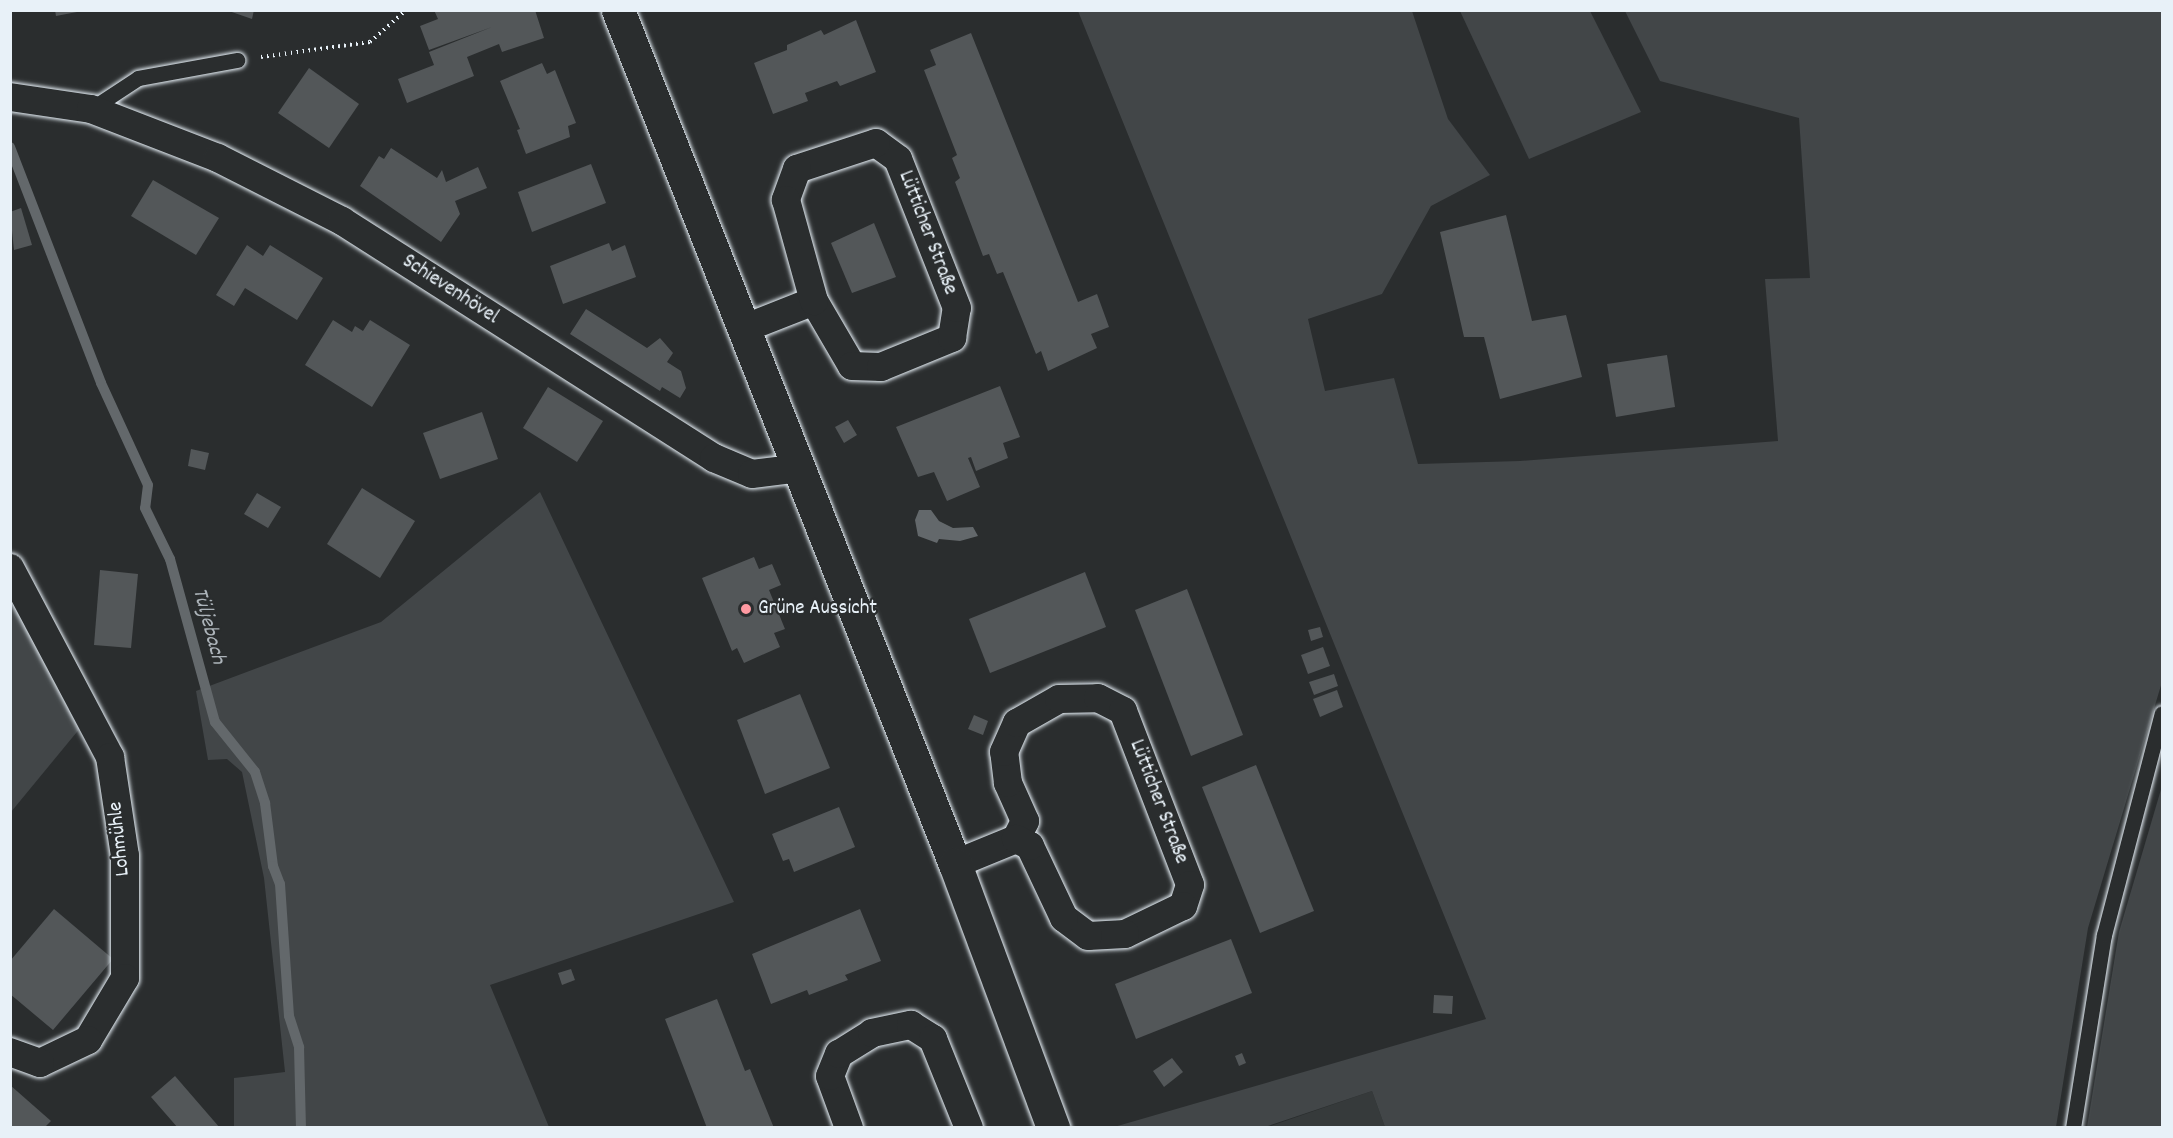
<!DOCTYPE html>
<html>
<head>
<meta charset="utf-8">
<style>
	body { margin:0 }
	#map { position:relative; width:2173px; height:1138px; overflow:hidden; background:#2a2d2e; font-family:Dekko,sans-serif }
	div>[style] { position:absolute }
	.built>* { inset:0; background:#363a3b }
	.green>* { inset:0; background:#424648 }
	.water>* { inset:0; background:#63686b }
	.stream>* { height:10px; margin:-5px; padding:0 5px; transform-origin:5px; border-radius:5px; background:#63686b }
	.building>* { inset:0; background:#535759 }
	.path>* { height:4px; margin-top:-2px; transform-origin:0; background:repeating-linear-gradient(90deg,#e8f1f8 0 1.5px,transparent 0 6px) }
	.roads { filter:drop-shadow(0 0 2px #e8f1f8) drop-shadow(0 0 2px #e8f1f8) }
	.service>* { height:15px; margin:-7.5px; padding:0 7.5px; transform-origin:7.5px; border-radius:7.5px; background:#2a2d2e }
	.minor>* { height:28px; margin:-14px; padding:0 14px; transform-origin:14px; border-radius:14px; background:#2a2d2e }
	.primary>* { height:33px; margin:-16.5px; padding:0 16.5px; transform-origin:16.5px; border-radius:16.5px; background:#2a2d2e }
	.dots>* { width:16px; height:16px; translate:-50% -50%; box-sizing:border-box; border:3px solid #2a2d2e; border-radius:50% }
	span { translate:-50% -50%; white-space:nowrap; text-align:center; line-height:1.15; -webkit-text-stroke:4.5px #2a2d2e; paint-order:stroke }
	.street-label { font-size:21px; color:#e8f1f8 }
	.poi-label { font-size:21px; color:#e8f1f8 }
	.left { translate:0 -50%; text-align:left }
	.water-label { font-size:22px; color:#acb3b9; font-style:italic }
	.frame { position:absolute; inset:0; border:12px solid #e8f1f8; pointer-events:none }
</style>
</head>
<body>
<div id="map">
	<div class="built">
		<div style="clip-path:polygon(1372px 1091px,1385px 1127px,1265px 1128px)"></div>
	</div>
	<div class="green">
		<div style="clip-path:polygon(1078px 11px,1412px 11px,1448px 119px,1490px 175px,1431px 206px,1382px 294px,1308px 319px,1325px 391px,1394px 378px,1418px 464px,1520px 461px,1778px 441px,1765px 279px,1810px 278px,1799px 118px,1660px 81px,1625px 11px,2162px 11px,2162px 682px,2088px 928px,2056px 1127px,1385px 1127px,1372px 1091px,1265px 1127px,1114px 1127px,1486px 1019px)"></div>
		<div style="clip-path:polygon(1460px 11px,1590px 11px,1641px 112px,1529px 159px)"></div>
		<div style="clip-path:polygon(540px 492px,734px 902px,490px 985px,549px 1127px,234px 1127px,234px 1078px,285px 1072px,264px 878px,242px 772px,227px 759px,208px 760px,196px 691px,381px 622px)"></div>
		<div style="clip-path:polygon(10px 593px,81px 727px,11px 812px,10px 812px)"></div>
		<div style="clip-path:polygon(2162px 786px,2162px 1127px,2087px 1127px,2119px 932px)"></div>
	</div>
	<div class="water">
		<div style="clip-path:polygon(919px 510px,931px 510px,939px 521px,953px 528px,973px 527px,978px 536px,960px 541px,939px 539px,937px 543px,918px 536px,915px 520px)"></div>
	</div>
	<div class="stream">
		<div style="left:10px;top:147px;width:253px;rotate:68.9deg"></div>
		<div style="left:101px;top:383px;width:112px;rotate:65.3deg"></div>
		<div style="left:148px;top:485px;width:23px;rotate:97deg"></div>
		<div style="left:145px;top:508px;width:57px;rotate:63.9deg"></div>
		<div style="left:170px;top:559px;width:169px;rotate:74.6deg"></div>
		<div style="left:215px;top:722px;width:64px;rotate:51.3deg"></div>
		<div style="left:255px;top:772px;width:33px;rotate:72deg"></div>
		<div style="left:265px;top:803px;width:64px;rotate:82.8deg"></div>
		<div style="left:273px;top:866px;width:19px;rotate:69deg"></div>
		<div style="left:280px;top:884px;width:132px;rotate:86.1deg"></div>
		<div style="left:289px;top:1016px;width:33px;rotate:72deg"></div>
		<div style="left:299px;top:1047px;width:81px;rotate:88.6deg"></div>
	</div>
	<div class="building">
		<div style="clip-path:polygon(55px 10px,77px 10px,77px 12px,56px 16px)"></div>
		<div style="clip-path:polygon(226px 10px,254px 10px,252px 19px)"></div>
		<div style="clip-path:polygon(434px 10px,535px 10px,544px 38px,502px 52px,499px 44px,467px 57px,474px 76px,407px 103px,398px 79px,434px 65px,429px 52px,492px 27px,429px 50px,420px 26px,438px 19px)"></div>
		<div style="clip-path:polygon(856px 20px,876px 72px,840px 86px,837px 81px,805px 93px,808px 101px,773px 114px,754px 63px,787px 50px,787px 45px,821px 30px,824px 35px)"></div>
		<div style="clip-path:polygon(971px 33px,1078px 302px,1097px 294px,1109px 327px,1091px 334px,1097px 348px,1048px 371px,1041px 351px,1036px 354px,1003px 272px,997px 274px,989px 254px,983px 256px,955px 182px,960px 178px,952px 158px,957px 155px,924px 70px,936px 65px,930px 50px)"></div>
		<div style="clip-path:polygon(542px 63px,547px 74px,555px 70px,576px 123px,568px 126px,570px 137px,526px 154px,517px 130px,520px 129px,500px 81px)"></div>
		<div style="clip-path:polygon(309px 68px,359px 104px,329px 148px,278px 113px)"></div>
		<div style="clip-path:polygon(391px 148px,437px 178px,442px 170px,446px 182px,478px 167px,487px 188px,455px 201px,460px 214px,441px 242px,360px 186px,379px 156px,384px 159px)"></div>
		<div style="clip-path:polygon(591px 164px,606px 203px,532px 232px,518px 192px)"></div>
		<div style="clip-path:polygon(153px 180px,219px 218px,196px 255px,131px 216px)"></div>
		<div style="clip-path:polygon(21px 208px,32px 245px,14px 250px,10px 212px)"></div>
		<div style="clip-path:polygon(1506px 215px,1532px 321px,1566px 315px,1582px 377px,1500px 399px,1484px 337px,1464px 337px,1440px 232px)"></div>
		<div style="clip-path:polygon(874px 223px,896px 277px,852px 293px,831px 243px)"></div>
		<div style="clip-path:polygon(609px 243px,612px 251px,625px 245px,636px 277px,563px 304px,550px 266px)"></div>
		<div style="clip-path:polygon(247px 245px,263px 256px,270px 245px,323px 278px,297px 320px,245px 288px,234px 306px,216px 295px)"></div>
		<div style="clip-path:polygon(586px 309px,647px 348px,660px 338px,673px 353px,667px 362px,681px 371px,686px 388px,680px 398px,662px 387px,660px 391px,570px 334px)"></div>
		<div style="clip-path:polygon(333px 320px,352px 332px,355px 326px,363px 331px,370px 320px,410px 345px,372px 407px,305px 365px)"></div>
		<div style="clip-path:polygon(1667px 355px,1675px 407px,1616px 417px,1607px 364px)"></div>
		<div style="clip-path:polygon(1000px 386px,1020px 437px,1003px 443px,1008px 458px,976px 471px,971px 457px,968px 458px,980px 487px,947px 501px,934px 472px,918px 477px,896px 427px)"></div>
		<div style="clip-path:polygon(548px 387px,603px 421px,577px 462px,523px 428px)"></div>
		<div style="clip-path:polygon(482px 412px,498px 459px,440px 479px,423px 433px)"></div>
		<div style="clip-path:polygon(848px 420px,857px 435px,844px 443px,835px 427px)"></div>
		<div style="clip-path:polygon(191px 449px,209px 453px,205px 470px,188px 466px)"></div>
		<div style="clip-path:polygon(362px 488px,415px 521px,380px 578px,327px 544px)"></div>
		<div style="clip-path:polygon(257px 493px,281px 507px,268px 528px,244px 514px)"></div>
		<div style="clip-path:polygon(754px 557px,759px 569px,772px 564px,781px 585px,769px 590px,785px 629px,774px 633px,780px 647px,744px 663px,737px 648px,732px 651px,702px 578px)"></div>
		<div style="clip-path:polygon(100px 570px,138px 574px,131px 648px,94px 645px)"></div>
		<div style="clip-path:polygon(1085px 572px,1106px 627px,990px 673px,969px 619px)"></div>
		<div style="clip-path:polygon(1187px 589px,1243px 735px,1191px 756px,1135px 610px)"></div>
		<div style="clip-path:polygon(1320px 627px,1323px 637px,1311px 641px,1308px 630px)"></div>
		<div style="clip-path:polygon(1323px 647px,1330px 666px,1308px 674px,1301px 655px)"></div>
		<div style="clip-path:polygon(1334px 674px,1338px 686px,1314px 695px,1309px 682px)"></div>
		<div style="clip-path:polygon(1337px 690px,1343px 707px,1320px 717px,1313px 699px)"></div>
		<div style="clip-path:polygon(800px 694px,830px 768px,765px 794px,737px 720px)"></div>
		<div style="clip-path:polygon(974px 715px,988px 721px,983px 735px,968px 729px)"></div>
		<div style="clip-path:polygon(1256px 765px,1314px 911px,1260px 933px,1202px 787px)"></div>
		<div style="clip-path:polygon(839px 807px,855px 847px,794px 872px,789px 859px,783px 861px,772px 834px)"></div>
		<div style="clip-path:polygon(54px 909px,113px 959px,53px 1030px,10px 994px,10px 961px)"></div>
		<div style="clip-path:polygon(860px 909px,881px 961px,845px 975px,848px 980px,809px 995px,807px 990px,771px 1004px,752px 954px)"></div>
		<div style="clip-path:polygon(1231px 939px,1252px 993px,1136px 1039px,1115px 984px)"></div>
		<div style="clip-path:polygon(571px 969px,575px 980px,562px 985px,558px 973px)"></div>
		<div style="clip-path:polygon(1434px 995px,1453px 996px,1452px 1014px,1433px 1013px)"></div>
		<div style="clip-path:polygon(717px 999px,745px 1071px,750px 1069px,774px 1128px,707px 1128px,665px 1019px)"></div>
		<div style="clip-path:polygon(1242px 1053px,1246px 1063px,1239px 1066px,1235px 1056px)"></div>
		<div style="clip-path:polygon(1172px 1058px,1183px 1072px,1164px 1087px,1153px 1071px)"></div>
		<div style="clip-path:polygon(175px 1076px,220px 1128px,178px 1128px,151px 1097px)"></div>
		<div style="clip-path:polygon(10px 1085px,51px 1121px,44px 1128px,10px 1128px)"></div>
	</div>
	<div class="path">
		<div style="left:261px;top:57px;width:110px;rotate:-7.8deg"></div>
		<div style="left:370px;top:42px;width:48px;rotate:-41.6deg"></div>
	</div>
	<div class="roads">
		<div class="service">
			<div style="left:91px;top:109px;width:56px;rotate:-33.4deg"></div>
			<div style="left:138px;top:78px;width:101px;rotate:-10.3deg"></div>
			<div style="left:2073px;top:1128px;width:195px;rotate:-80.9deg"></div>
			<div style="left:2104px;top:935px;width:229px;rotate:-75.4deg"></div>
		</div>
		<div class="minor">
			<div style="left:10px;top:97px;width:82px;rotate:8.4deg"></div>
			<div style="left:91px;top:109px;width:136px;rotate:21.1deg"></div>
			<div style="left:218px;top:158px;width:139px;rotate:26.9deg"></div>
			<div style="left:342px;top:221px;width:441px;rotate:32.5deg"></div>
			<div style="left:714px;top:458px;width:41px;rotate:22.8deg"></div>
			<div style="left:752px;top:474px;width:48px;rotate:-7.1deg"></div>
			<div style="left:743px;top:329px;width:76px;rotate:-21.5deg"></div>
			<div style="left:814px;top:301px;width:75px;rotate:59.7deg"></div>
			<div style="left:852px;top:366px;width:29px;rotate:2deg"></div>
			<div style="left:881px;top:367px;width:77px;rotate:-22.2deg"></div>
			<div style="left:952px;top:338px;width:30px;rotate:-81deg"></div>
			<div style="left:957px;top:308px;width:160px;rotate:-111.6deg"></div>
			<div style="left:898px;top:159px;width:27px;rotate:-144deg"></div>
			<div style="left:876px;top:143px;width:83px;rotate:161.8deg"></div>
			<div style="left:797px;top:169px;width:33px;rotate:110deg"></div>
			<div style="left:786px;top:200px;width:105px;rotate:74.5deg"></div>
			<div style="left:10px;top:568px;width:214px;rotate:62.1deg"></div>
			<div style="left:110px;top:757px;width:100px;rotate:81.4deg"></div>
			<div style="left:125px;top:856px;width:122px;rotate:90deg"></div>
			<div style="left:125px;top:978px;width:72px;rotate:120.8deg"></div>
			<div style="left:88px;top:1040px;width:53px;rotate:154.4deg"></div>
			<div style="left:40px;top:1063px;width:32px;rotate:-160deg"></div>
			<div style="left:955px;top:864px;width:66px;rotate:-22.3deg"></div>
			<div style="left:1016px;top:839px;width:20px;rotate:-63deg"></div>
			<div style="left:1025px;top:821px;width:42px;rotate:-114.1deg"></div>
			<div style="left:1008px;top:783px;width:31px;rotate:-97deg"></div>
			<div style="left:1004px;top:752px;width:32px;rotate:-66deg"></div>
			<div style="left:1017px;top:723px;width:48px;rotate:-29.7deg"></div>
			<div style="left:1059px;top:699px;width:39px;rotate:-1deg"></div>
			<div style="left:1098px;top:698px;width:28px;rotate:27deg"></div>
			<div style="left:1123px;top:711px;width:186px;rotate:68.9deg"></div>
			<div style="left:1190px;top:885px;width:22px;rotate:108deg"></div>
			<div style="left:1183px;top:906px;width:64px;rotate:154.2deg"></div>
			<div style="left:1125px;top:934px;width:37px;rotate:177deg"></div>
			<div style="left:1088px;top:936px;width:30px;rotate:-143deg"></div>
			<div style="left:1064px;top:918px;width:80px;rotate:-115.3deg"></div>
			<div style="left:1030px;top:846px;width:16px;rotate:-153deg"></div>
			<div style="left:849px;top:1128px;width:55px;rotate:-110.1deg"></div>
			<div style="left:830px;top:1076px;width:24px;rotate:-68deg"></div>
			<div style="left:839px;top:1054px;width:39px;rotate:-32deg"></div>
			<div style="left:872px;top:1033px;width:40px;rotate:-12deg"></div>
			<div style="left:911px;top:1025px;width:26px;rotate:32deg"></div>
			<div style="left:933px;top:1039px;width:96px;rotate:68deg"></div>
		</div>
		<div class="primary">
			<div style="left:618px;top:10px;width:918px;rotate:68.47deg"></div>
			<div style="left:955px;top:864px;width:282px;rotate:69.6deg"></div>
		</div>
	</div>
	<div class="dots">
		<div style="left:746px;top:609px;background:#ff9aa2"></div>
	</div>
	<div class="street-label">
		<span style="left:927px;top:233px;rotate:69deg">Lütticher Straße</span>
		<span style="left:450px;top:290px;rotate:33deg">Schievenhövel</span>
		<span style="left:1158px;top:802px;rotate:69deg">Lütticher Straße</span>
		<span style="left:120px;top:839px;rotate:-96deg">Lohmühle</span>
	</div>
	<div class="poi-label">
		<span class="left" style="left:758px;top:609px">Grüne Aussicht</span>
	</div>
	<div class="water-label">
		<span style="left:208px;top:626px;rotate:75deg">Tüljebach</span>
	</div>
	<div class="frame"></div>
</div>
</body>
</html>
